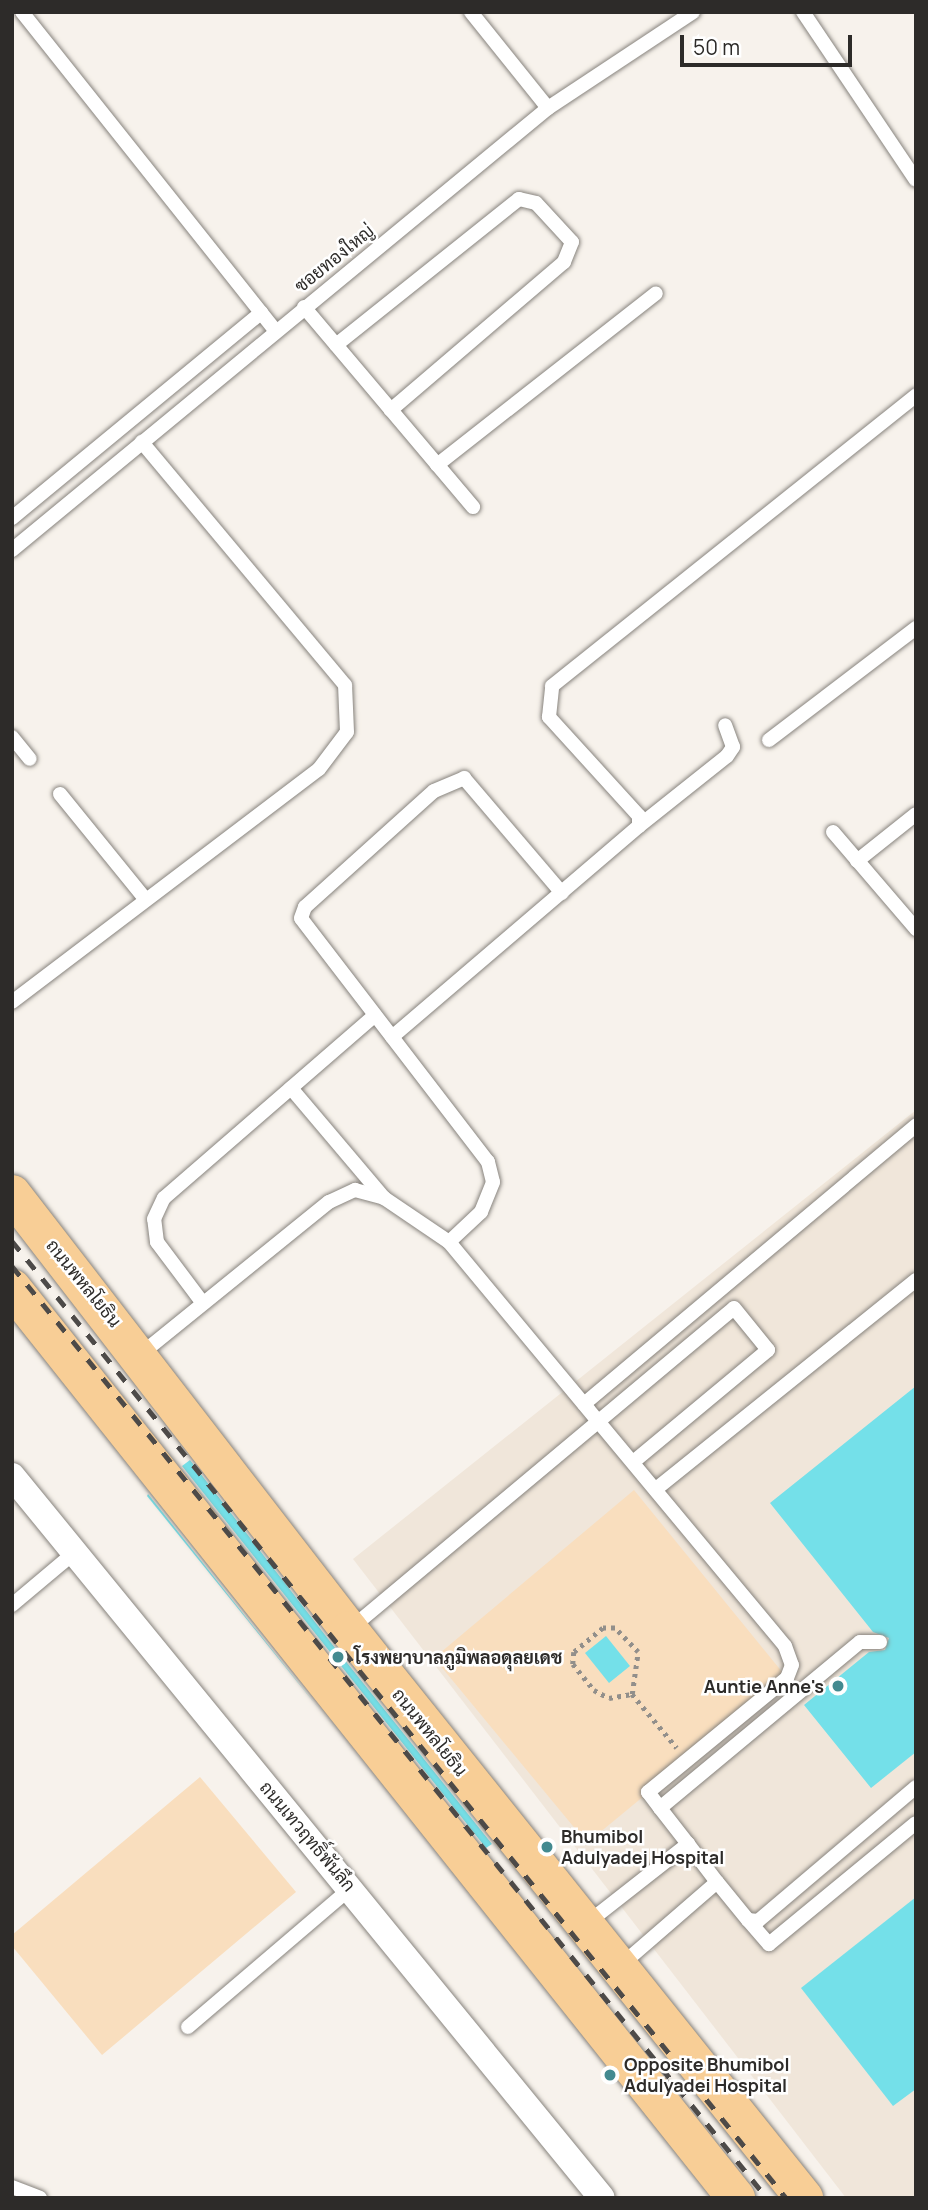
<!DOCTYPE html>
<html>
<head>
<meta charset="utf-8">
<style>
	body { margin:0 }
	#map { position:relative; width:928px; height:2210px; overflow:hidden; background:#f7f2ec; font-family:Manrope,Sarabun,sans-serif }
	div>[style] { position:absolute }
	.built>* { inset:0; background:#f0e6da }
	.green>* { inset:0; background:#f9debe }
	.building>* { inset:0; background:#74e0e9 }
	.path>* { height:4.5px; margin-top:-2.25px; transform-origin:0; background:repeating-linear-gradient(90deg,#928f8b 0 3.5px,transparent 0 8.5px) }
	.roads { filter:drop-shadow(0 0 2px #87837d) drop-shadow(0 0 2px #87837d) }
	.lane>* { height:14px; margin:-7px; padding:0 7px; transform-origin:7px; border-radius:7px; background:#fff }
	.street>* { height:26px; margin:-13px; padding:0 13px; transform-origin:13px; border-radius:13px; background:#fff }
	.primary>* { height:38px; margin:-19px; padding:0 19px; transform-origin:19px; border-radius:19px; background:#f8ce96 }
	.rail>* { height:5px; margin-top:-2.5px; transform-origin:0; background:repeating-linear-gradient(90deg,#4d4a48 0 12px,transparent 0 24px) }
	.dots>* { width:19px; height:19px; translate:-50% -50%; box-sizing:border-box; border:4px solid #fff; border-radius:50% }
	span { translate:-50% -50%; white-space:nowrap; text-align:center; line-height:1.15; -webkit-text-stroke:5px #fff; paint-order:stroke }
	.street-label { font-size:18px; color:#2d2b29 }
	.poi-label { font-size:18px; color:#2d2b29; font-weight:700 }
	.left { translate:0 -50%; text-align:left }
	.right { translate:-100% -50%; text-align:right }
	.frame { position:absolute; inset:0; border:14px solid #2d2b29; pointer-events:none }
	.scale { position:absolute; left:680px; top:35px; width:172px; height:32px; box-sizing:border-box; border:4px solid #2d2b29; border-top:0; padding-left:9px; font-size:21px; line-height:24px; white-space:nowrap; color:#2d2b29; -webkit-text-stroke:5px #fff; paint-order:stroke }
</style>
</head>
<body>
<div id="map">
	<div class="built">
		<div style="clip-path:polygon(916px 1110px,916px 2198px,846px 2198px,353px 1559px)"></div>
	</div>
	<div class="green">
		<div style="clip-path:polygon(634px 1490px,787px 1678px,587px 1843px,434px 1658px)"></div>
		<div style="clip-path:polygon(200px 1777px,296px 1892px,102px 2055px,12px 1946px,12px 1935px)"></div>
	</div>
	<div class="building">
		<div style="clip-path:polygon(916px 1386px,916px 1752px,871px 1788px,804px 1705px,869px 1652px,885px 1650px,889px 1638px,873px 1632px,770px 1503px)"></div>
		<div style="clip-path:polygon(190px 1460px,332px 1644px,492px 1844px,486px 1848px,182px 1466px)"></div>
		<div style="clip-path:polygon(148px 1494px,320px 1710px,147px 1496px)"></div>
		<div style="clip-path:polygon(606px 1636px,630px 1666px,609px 1683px,585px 1653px)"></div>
		<div style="clip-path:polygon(916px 1897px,916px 2089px,893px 2106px,801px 1988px)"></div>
	</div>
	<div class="path">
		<div style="left:632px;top:1694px;width:42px;rotate:-81.9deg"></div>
		<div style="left:638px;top:1652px;width:33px;rotate:-134deg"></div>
		<div style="left:615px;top:1628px;width:12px;rotate:180deg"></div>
		<div style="left:603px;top:1628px;width:38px;rotate:140deg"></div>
		<div style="left:574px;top:1652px;width:12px;rotate:95deg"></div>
		<div style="left:573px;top:1664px;width:33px;rotate:51deg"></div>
		<div style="left:594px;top:1690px;width:17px;rotate:28deg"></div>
		<div style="left:609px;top:1698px;width:23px;rotate:-10deg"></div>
		<div style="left:632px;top:1694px;width:70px;rotate:50.2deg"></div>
	</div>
	<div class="roads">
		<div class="lane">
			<div style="left:22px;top:12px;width:408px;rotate:51.5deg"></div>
			<div style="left:471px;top:12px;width:123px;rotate:51.3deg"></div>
			<div style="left:803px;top:12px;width:202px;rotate:56.1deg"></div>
			<div style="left:304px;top:307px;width:262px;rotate:49.8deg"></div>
			<div style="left:336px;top:345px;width:234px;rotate:-38.6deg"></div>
			<div style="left:519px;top:199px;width:17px;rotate:13deg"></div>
			<div style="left:536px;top:203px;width:53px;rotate:47.3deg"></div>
			<div style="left:572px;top:242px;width:22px;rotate:112deg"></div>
			<div style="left:564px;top:262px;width:228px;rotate:139.5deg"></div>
			<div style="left:437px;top:465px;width:278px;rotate:-38.1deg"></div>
			<div style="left:12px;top:518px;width:323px;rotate:-39.5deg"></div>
			<div style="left:12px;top:550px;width:695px;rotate:-39.51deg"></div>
			<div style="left:548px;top:108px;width:174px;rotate:-33.5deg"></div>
			<div style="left:12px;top:737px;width:28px;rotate:51deg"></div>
			<div style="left:769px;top:740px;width:185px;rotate:-37.3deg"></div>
			<div style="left:60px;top:794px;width:136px;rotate:50.9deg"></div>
			<div style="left:639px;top:826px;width:112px;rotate:-38.5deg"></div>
			<div style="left:727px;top:756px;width:11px;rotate:-56deg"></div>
			<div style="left:733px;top:747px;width:23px;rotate:-110deg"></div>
			<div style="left:833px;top:832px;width:128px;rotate:49.4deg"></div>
			<div style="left:857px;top:861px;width:75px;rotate:-38.5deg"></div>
			<div style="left:12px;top:1002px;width:385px;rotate:-37.2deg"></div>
			<div style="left:319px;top:769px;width:46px;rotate:-52.9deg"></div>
			<div style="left:347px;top:732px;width:47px;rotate:-92.4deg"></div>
			<div style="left:345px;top:685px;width:317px;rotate:-129.9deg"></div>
			<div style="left:392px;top:1037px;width:325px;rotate:-40.5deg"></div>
			<div style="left:639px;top:826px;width:10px;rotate:-90deg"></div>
			<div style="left:639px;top:816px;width:134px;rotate:-132.3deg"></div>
			<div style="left:549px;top:717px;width:31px;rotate:-84deg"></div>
			<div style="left:552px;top:686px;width:466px;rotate:-38.6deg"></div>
			<div style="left:291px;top:1088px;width:144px;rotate:49.8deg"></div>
			<div style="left:449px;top:1242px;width:44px;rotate:-43.2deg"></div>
			<div style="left:481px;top:1212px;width:32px;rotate:-68deg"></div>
			<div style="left:493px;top:1182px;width:21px;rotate:-104deg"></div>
			<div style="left:488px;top:1162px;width:307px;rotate:-127.5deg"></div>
			<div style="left:301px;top:918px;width:12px;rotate:-70deg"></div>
			<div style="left:305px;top:907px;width:173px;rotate:-42deg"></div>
			<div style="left:434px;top:791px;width:33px;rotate:-23deg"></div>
			<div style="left:464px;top:778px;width:151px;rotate:49.6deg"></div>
			<div style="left:202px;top:1302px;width:75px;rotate:-126.9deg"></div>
			<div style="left:157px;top:1242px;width:23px;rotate:-97deg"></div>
			<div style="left:154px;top:1219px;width:23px;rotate:-65deg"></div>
			<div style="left:164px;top:1198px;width:279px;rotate:-40.9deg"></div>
			<div style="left:141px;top:1354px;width:242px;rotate:-39deg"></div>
			<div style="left:329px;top:1202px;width:29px;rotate:-25deg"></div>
			<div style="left:355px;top:1190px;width:30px;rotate:15deg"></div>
			<div style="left:384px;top:1198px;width:78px;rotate:34.1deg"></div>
			<div style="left:449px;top:1242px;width:525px;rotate:50.25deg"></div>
			<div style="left:785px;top:1646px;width:20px;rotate:70deg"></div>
			<div style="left:792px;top:1665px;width:14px;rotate:111deg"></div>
			<div style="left:787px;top:1678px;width:180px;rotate:140.6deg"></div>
			<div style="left:648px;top:1792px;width:20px;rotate:53deg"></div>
			<div style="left:584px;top:1404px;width:434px;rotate:-40deg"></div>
			<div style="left:656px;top:1489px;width:334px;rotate:-38.8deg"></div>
			<div style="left:12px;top:1605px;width:81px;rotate:-40deg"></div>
			<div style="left:350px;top:1629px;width:500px;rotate:-39.89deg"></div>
			<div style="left:734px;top:1308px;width:54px;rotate:51deg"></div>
			<div style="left:768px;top:1350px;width:175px;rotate:140.3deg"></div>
			<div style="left:688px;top:1844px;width:48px;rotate:52.7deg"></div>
			<div style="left:748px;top:1920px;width:32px;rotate:49deg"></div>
			<div style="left:769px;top:1944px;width:190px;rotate:-39.5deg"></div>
			<div style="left:586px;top:1924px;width:130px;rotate:-38.1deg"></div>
			<div style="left:688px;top:1844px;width:46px;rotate:-127.9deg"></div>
			<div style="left:660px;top:1808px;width:260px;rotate:-39.7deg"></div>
			<div style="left:860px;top:1642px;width:20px"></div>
			<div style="left:620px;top:1966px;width:128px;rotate:-40.9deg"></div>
			<div style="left:717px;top:1882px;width:49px;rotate:50.8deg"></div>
			<div style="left:748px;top:1920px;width:10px;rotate:6deg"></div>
			<div style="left:758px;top:1921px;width:207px;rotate:-40.3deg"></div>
			<div style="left:188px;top:2027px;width:214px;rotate:-40.5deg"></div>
			<div style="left:12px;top:2187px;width:30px;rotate:21deg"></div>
		</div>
		<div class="street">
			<div style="left:12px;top:1476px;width:932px;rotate:50.75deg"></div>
		</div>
		<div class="primary">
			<div style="left:12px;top:1194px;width:551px;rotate:52.3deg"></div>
			<div style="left:349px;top:1630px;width:728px;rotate:51.3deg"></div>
			<div style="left:12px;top:1288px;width:1163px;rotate:51.49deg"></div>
		</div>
	</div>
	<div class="rail">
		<div style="left:12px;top:1241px;width:1231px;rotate:51.03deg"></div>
		<div style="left:12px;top:1266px;width:1199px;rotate:50.99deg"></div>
	</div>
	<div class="dots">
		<div style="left:338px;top:1657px;background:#438a90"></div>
		<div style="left:838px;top:1686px;background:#438a90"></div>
		<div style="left:547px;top:1847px;background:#438a90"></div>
		<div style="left:610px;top:2075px;background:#438a90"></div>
	</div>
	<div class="street-label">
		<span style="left:334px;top:258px;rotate:-39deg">ซอยทองใหญ่</span>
		<span style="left:84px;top:1283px;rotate:51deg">ถนนพหลโยธิน</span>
		<span style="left:430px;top:1732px;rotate:51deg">ถนนพหลโยธิน</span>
		<span style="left:308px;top:1836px;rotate:50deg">ถนนเทวฤทธิ์พันลึก</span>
	</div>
	<div class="poi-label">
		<span class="left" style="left:354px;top:1657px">โรงพยาบาลภูมิพลอดุลยเดช</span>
		<span class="right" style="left:824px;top:1686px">Auntie Anne's</span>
		<span class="left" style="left:561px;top:1847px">Bhumibol<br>Adulyadej Hospital</span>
		<span class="left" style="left:624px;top:2075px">Opposite Bhumibol<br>Adulyadei Hospital</span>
	</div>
	<div class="frame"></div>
	<div class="scale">50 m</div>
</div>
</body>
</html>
